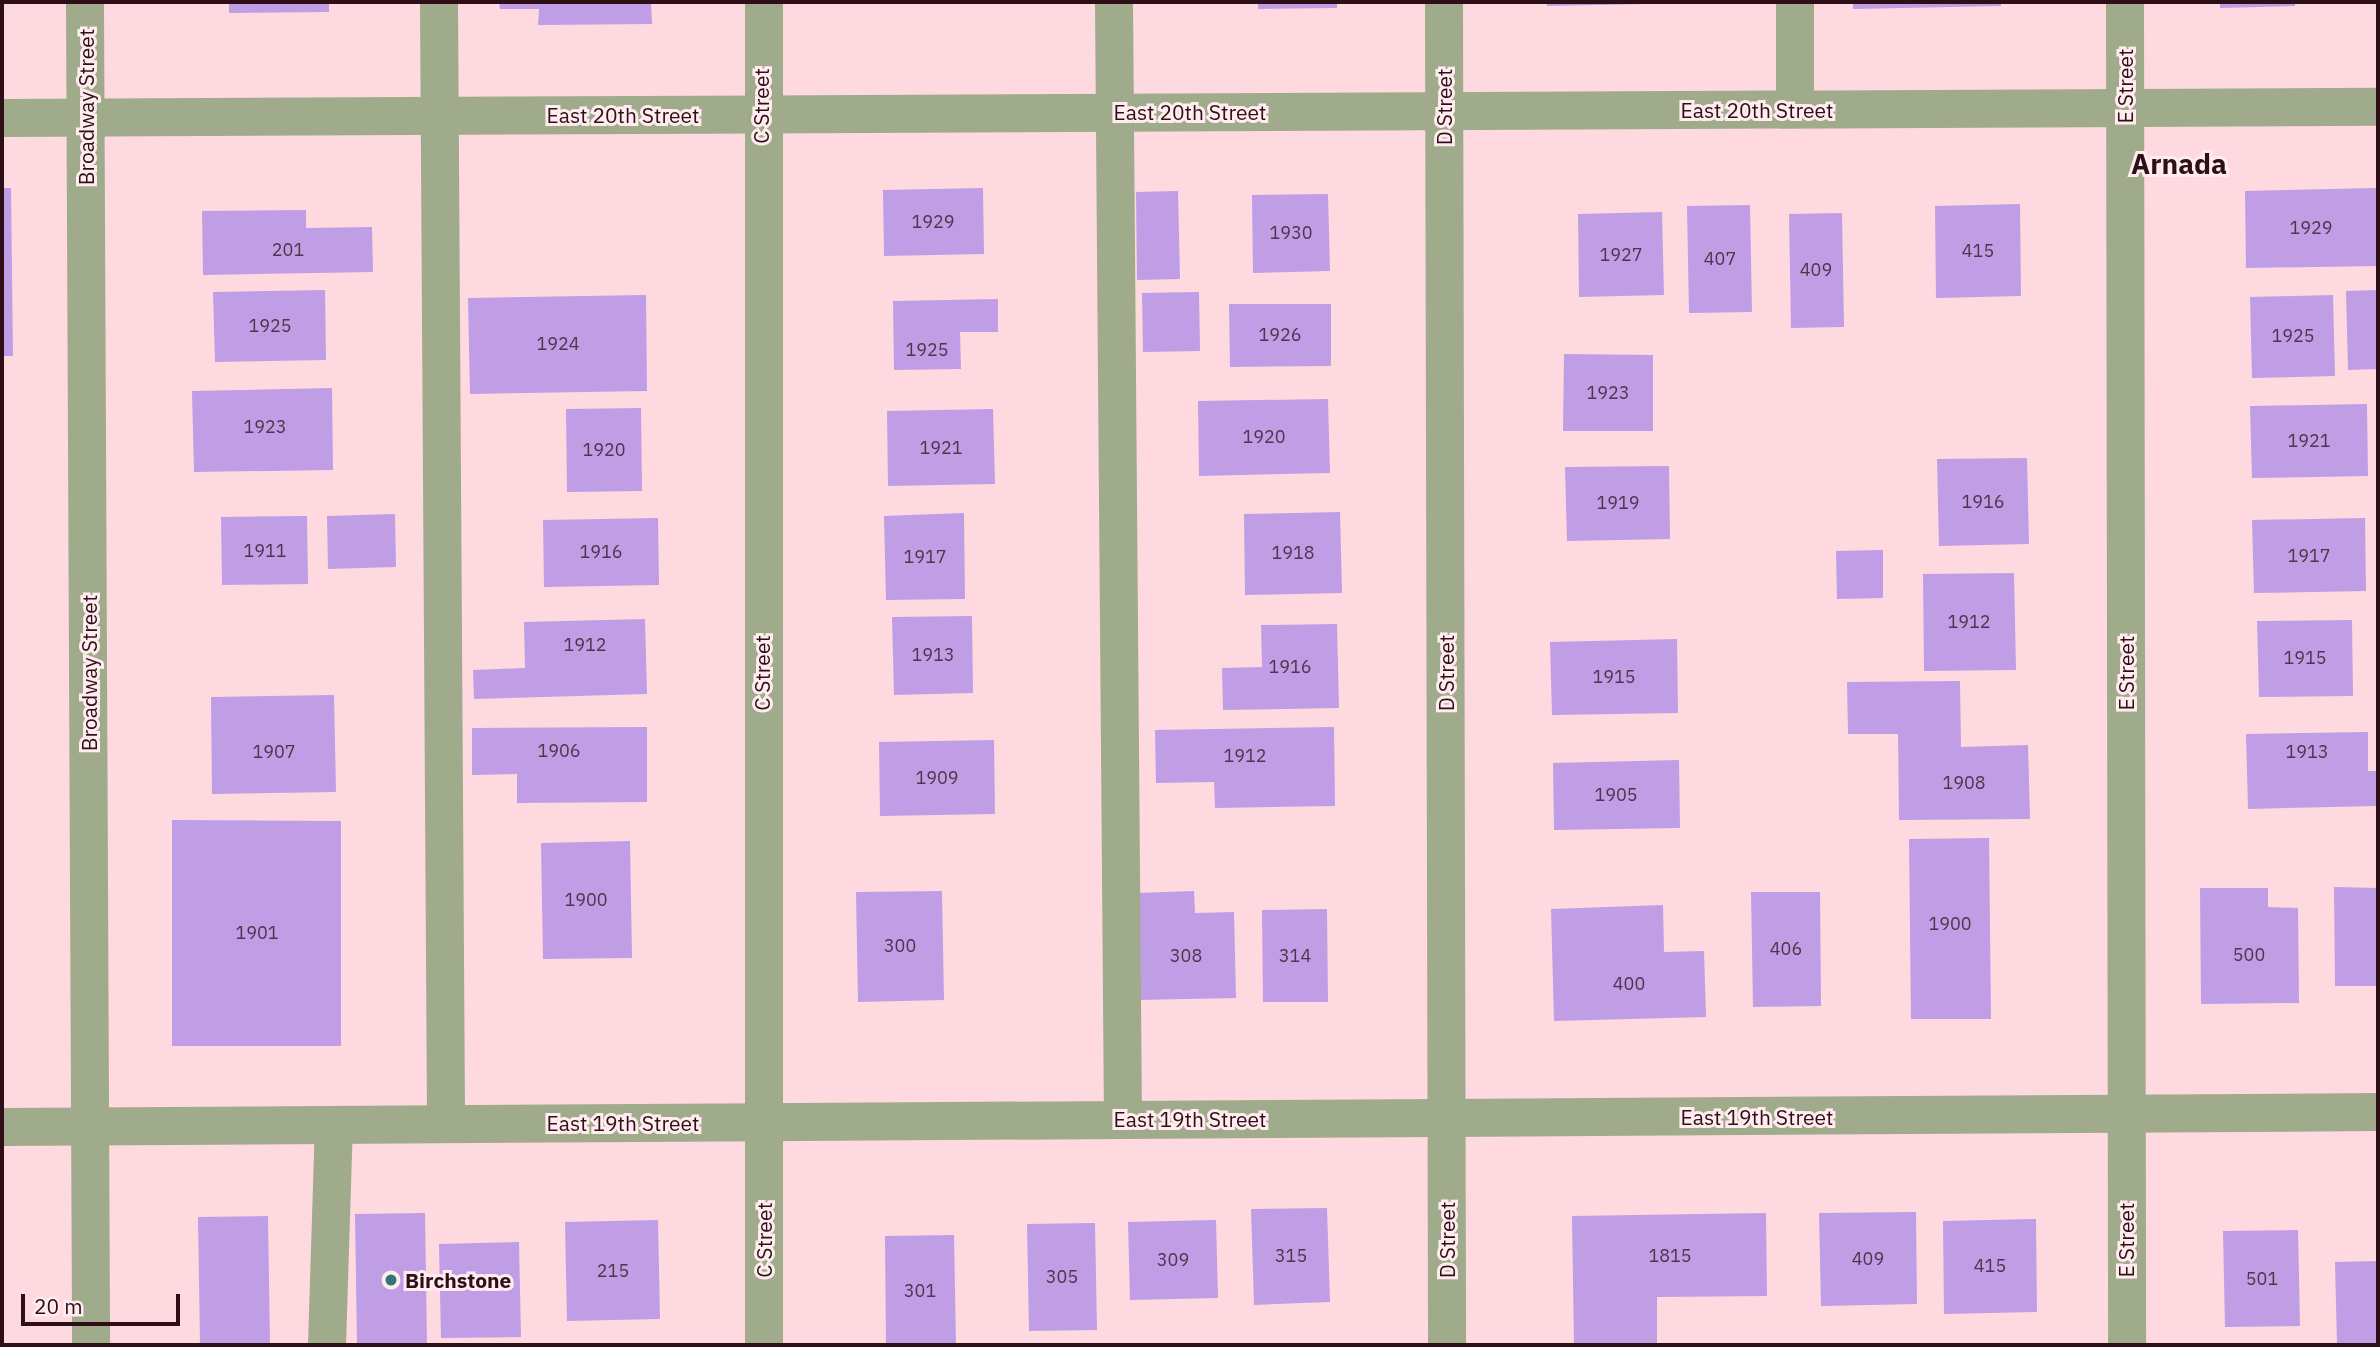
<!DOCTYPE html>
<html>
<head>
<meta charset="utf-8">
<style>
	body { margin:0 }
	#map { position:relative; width:2380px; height:1347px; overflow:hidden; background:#fed9e0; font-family:"IBM Plex Sans",sans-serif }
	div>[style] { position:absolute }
	.building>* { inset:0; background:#bf9ee5 }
	.minor>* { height:38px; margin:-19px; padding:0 19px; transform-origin:19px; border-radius:19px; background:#9fab8b }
	.dots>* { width:19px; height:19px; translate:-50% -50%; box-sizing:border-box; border:4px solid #ffecef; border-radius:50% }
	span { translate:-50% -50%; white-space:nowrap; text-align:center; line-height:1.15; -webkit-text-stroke:6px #ffecef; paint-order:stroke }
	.number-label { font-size:18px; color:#52334b }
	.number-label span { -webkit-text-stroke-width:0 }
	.street-label { font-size:21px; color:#2e0f18 }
	.poi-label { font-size:21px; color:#2e0f18; font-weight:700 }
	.left { translate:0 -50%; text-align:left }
	.district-label { font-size:28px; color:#2e0f18; font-weight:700 }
	.frame { position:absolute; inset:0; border:4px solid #2e0f18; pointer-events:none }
	.scale { position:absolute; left:21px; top:1294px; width:159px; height:32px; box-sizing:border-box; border:4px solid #2e0f18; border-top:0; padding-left:9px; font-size:21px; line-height:24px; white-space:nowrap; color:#2e0f18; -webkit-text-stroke:5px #ffecef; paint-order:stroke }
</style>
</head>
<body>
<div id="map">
	<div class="building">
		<div style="clip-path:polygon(229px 2px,329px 2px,329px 12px,229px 13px)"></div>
		<div style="clip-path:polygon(499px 2px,651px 2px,652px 24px,538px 25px,539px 9px,500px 9px)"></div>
		<div style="clip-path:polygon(1258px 2px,1337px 2px,1337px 8px,1258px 9px)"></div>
		<div style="clip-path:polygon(1547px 2px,1647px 2px,1647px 4px,1547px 6px)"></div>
		<div style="clip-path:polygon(1853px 2px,2001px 2px,2001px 6px,1853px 9px)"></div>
		<div style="clip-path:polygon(2220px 2px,2295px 2px,2295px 6px,2220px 8px)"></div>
		<div style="clip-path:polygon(2px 188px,11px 188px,13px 356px,2px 356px)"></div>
		<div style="clip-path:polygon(983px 188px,984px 254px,884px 256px,883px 190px)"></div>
		<div style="clip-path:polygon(2376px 188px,2377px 266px,2246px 268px,2245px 191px)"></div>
		<div style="clip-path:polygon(1178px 191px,1180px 279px,1137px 280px,1136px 192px)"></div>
		<div style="clip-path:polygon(1328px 194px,1330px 271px,1253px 273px,1252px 195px)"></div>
		<div style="clip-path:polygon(2020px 204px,2021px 296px,1936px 298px,1935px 206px)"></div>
		<div style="clip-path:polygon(1750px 205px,1752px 312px,1689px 313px,1687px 206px)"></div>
		<div style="clip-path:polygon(306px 210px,306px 228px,372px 227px,373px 272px,203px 275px,202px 211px)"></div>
		<div style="clip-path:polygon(1662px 212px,1664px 295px,1579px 297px,1578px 214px)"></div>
		<div style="clip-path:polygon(1842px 213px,1844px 327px,1791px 328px,1789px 214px)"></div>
		<div style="clip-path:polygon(325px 290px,326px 360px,215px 362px,213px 292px)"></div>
		<div style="clip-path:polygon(2378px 290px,2378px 369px,2348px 370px,2346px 291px)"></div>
		<div style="clip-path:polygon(1199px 292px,1200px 351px,1143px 352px,1142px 293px)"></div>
		<div style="clip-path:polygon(646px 295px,647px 391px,470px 394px,468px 298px)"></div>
		<div style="clip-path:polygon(2333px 295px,2335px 376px,2252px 378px,2250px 297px)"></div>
		<div style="clip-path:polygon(998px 299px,998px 332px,960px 332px,961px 369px,894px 370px,893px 301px)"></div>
		<div style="clip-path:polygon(1229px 304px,1331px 304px,1331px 366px,1230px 367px)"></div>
		<div style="clip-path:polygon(1564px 354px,1653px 355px,1653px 431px,1563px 431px)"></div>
		<div style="clip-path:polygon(332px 388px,333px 470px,194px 472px,192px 391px)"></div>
		<div style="clip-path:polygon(1328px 399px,1330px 473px,1199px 476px,1198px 401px)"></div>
		<div style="clip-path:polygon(2367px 404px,2368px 476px,2252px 478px,2250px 406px)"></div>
		<div style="clip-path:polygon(641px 408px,642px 491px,567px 492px,566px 409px)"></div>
		<div style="clip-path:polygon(993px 409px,995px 484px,888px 486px,887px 411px)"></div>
		<div style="clip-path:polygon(2027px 458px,2029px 544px,1939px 546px,1937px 459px)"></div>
		<div style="clip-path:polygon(1669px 466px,1670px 539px,1567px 541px,1565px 467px)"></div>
		<div style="clip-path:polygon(1340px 512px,1342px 593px,1245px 595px,1244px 514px)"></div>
		<div style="clip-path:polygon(964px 513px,965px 599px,886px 600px,884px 516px)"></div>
		<div style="clip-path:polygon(395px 514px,396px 567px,328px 569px,327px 516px)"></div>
		<div style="clip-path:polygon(307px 516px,308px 584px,222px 585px,221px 517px)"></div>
		<div style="clip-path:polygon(658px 518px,659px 585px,544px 587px,543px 520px)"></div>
		<div style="clip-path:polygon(2365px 518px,2366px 591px,2254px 593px,2252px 520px)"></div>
		<div style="clip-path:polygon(1883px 550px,1883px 598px,1837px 599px,1836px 551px)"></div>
		<div style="clip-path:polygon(2014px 573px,2016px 670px,1924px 671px,1923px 574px)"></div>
		<div style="clip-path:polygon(972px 616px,973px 693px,894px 695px,892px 617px)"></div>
		<div style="clip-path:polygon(645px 619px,647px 694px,474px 699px,473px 670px,525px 668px,524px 622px)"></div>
		<div style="clip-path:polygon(2352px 620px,2353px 696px,2259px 697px,2257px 621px)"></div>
		<div style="clip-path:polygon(1337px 624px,1339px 708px,1223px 710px,1222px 668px,1262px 667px,1261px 625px)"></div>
		<div style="clip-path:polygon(1677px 639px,1678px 713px,1552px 715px,1550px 642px)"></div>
		<div style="clip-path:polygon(1960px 681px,1961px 747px,2028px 745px,2030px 819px,1899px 820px,1898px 734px,1848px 734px,1847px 682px)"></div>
		<div style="clip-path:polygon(334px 695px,336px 792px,212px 794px,211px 697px)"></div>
		<div style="clip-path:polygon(647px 727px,647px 802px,517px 803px,517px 774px,472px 775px,472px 728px)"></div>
		<div style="clip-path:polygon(1334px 727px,1335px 806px,1215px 808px,1214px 782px,1156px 783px,1155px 730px)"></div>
		<div style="clip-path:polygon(2368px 732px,2368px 771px,2378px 771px,2378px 806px,2248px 809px,2246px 734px)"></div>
		<div style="clip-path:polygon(994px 740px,995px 814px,880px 816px,879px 742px)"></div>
		<div style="clip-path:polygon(1679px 760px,1680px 828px,1554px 830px,1553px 763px)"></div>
		<div style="clip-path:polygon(172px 820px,341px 821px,341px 1046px,172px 1046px)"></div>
		<div style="clip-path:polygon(1989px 838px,1991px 1019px,1911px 1019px,1909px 839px)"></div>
		<div style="clip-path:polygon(630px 841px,632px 958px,543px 959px,541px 843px)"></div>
		<div style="clip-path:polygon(2334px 887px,2378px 888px,2378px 986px,2335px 986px)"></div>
		<div style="clip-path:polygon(2200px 888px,2268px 888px,2268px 907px,2298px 908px,2299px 1003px,2201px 1004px)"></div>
		<div style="clip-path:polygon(942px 891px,944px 1000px,858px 1002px,856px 892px)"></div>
		<div style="clip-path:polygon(1194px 891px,1195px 913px,1234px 912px,1236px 998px,1138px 1000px,1136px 893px)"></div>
		<div style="clip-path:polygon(1751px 892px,1820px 892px,1821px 1006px,1753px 1007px)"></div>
		<div style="clip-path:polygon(1663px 905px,1664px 952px,1704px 951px,1706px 1017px,1554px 1021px,1551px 909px)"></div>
		<div style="clip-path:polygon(1327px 909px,1328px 1002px,1263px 1002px,1262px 910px)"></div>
		<div style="clip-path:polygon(1327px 1208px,1330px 1302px,1254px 1305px,1251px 1209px)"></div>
		<div style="clip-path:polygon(1916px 1212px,1917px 1304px,1821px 1306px,1819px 1213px)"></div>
		<div style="clip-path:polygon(425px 1213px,427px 1345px,357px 1345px,355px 1214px)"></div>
		<div style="clip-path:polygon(1766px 1213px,1767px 1296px,1657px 1297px,1657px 1345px,1574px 1345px,1572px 1216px)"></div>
		<div style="clip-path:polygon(268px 1216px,270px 1345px,200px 1345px,198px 1217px)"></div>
		<div style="clip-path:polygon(2036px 1219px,2037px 1312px,1944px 1314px,1943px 1221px)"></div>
		<div style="clip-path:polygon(658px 1220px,660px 1319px,567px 1321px,565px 1222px)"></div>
		<div style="clip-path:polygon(1216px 1220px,1218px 1298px,1130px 1300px,1128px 1222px)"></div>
		<div style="clip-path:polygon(1095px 1223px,1097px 1330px,1029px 1331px,1027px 1224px)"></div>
		<div style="clip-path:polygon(2298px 1230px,2300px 1326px,2225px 1327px,2223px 1231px)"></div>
		<div style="clip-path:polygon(954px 1235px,956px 1345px,886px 1345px,885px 1236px)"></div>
		<div style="clip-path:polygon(519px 1242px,521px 1337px,441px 1338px,439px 1244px)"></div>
		<div style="clip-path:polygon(2378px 1261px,2378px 1345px,2337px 1345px,2335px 1262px)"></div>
	</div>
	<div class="minor">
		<div style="left:85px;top:2px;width:1343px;rotate:89.74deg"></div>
		<div style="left:439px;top:2px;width:1122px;rotate:89.64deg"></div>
		<div style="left:764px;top:2px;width:1343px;rotate:90deg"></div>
		<div style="left:1114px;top:2px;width:1118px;rotate:89.54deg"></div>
		<div style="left:1444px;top:2px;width:1343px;rotate:89.87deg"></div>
		<div style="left:1795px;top:2px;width:107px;rotate:90deg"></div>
		<div style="left:2125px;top:2px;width:1343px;rotate:89.91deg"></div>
		<div style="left:2px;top:118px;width:2376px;rotate:-0.27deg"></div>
		<div style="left:2px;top:1127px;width:2376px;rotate:-0.36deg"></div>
		<div style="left:327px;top:1345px;width:220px;rotate:-88.2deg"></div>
	</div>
	<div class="dots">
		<div style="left:391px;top:1280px;background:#317870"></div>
	</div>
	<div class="number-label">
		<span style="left:933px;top:222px">1929</span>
		<span style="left:2311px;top:228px">1929</span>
		<span style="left:1291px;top:233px">1930</span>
		<span style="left:288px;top:250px">201</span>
		<span style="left:1978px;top:251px">415</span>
		<span style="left:1621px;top:255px">1927</span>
		<span style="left:1720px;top:259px">407</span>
		<span style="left:1816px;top:270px">409</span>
		<span style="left:270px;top:326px">1925</span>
		<span style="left:1280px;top:335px">1926</span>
		<span style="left:2293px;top:336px">1925</span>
		<span style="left:558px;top:344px">1924</span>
		<span style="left:927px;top:350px">1925</span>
		<span style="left:1608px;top:393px">1923</span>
		<span style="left:265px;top:427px">1923</span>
		<span style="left:1264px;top:437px">1920</span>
		<span style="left:2309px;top:441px">1921</span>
		<span style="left:941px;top:448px">1921</span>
		<span style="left:604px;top:450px">1920</span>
		<span style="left:1983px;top:502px">1916</span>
		<span style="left:1618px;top:503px">1919</span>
		<span style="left:265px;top:551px">1911</span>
		<span style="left:601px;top:552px">1916</span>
		<span style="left:1293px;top:553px">1918</span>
		<span style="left:2309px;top:556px">1917</span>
		<span style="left:925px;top:557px">1917</span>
		<span style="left:1969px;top:622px">1912</span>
		<span style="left:585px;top:645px">1912</span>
		<span style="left:933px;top:655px">1913</span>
		<span style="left:2305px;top:658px">1915</span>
		<span style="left:1290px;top:667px">1916</span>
		<span style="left:1614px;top:677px">1915</span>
		<span style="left:559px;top:751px">1906</span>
		<span style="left:274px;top:752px">1907</span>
		<span style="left:2307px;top:752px">1913</span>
		<span style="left:1245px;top:756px">1912</span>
		<span style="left:937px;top:778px">1909</span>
		<span style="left:1964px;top:783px">1908</span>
		<span style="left:1616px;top:795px">1905</span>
		<span style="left:586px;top:900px">1900</span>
		<span style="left:1950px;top:924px">1900</span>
		<span style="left:257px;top:933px">1901</span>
		<span style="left:900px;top:946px">300</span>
		<span style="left:1786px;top:949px">406</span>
		<span style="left:2249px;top:955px">500</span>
		<span style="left:1186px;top:956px">308</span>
		<span style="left:1295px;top:956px">314</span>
		<span style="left:1629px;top:984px">400</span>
		<span style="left:1291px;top:1256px">315</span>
		<span style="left:1670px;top:1256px">1815</span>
		<span style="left:1868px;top:1259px">409</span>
		<span style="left:1173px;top:1260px">309</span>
		<span style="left:1990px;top:1266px">415</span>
		<span style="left:613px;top:1271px">215</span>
		<span style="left:1062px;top:1277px">305</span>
		<span style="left:2262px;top:1279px">501</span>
		<span style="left:920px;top:1291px">301</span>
	</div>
	<div class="street-label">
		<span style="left:2125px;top:86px;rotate:-90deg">E Street</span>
		<span style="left:761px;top:106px;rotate:-90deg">C Street</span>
		<span style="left:86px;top:107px;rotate:-90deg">Broadway Street</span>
		<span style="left:1444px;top:107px;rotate:-90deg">D Street</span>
		<span style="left:1757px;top:110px">East 20th Street</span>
		<span style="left:1190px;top:112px">East 20th Street</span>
		<span style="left:623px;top:115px">East 20th Street</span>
		<span style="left:89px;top:673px;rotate:-90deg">Broadway Street</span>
		<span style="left:762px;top:673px;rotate:-90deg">C Street</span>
		<span style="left:1446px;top:673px;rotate:-90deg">D Street</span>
		<span style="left:2126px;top:673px;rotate:-90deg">E Street</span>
		<span style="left:1757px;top:1117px">East 19th Street</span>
		<span style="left:1190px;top:1119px">East 19th Street</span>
		<span style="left:623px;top:1123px">East 19th Street</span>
		<span style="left:764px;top:1240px;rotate:-90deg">C Street</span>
		<span style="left:1447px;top:1240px;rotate:-90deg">D Street</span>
		<span style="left:2126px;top:1240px;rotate:-90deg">E Street</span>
	</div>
	<div class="poi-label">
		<span class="left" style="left:405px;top:1280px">Birchstone</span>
	</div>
	<div class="district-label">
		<span style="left:2179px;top:164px">Arnada</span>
	</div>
	<div class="frame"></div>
	<div class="scale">20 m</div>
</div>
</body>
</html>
